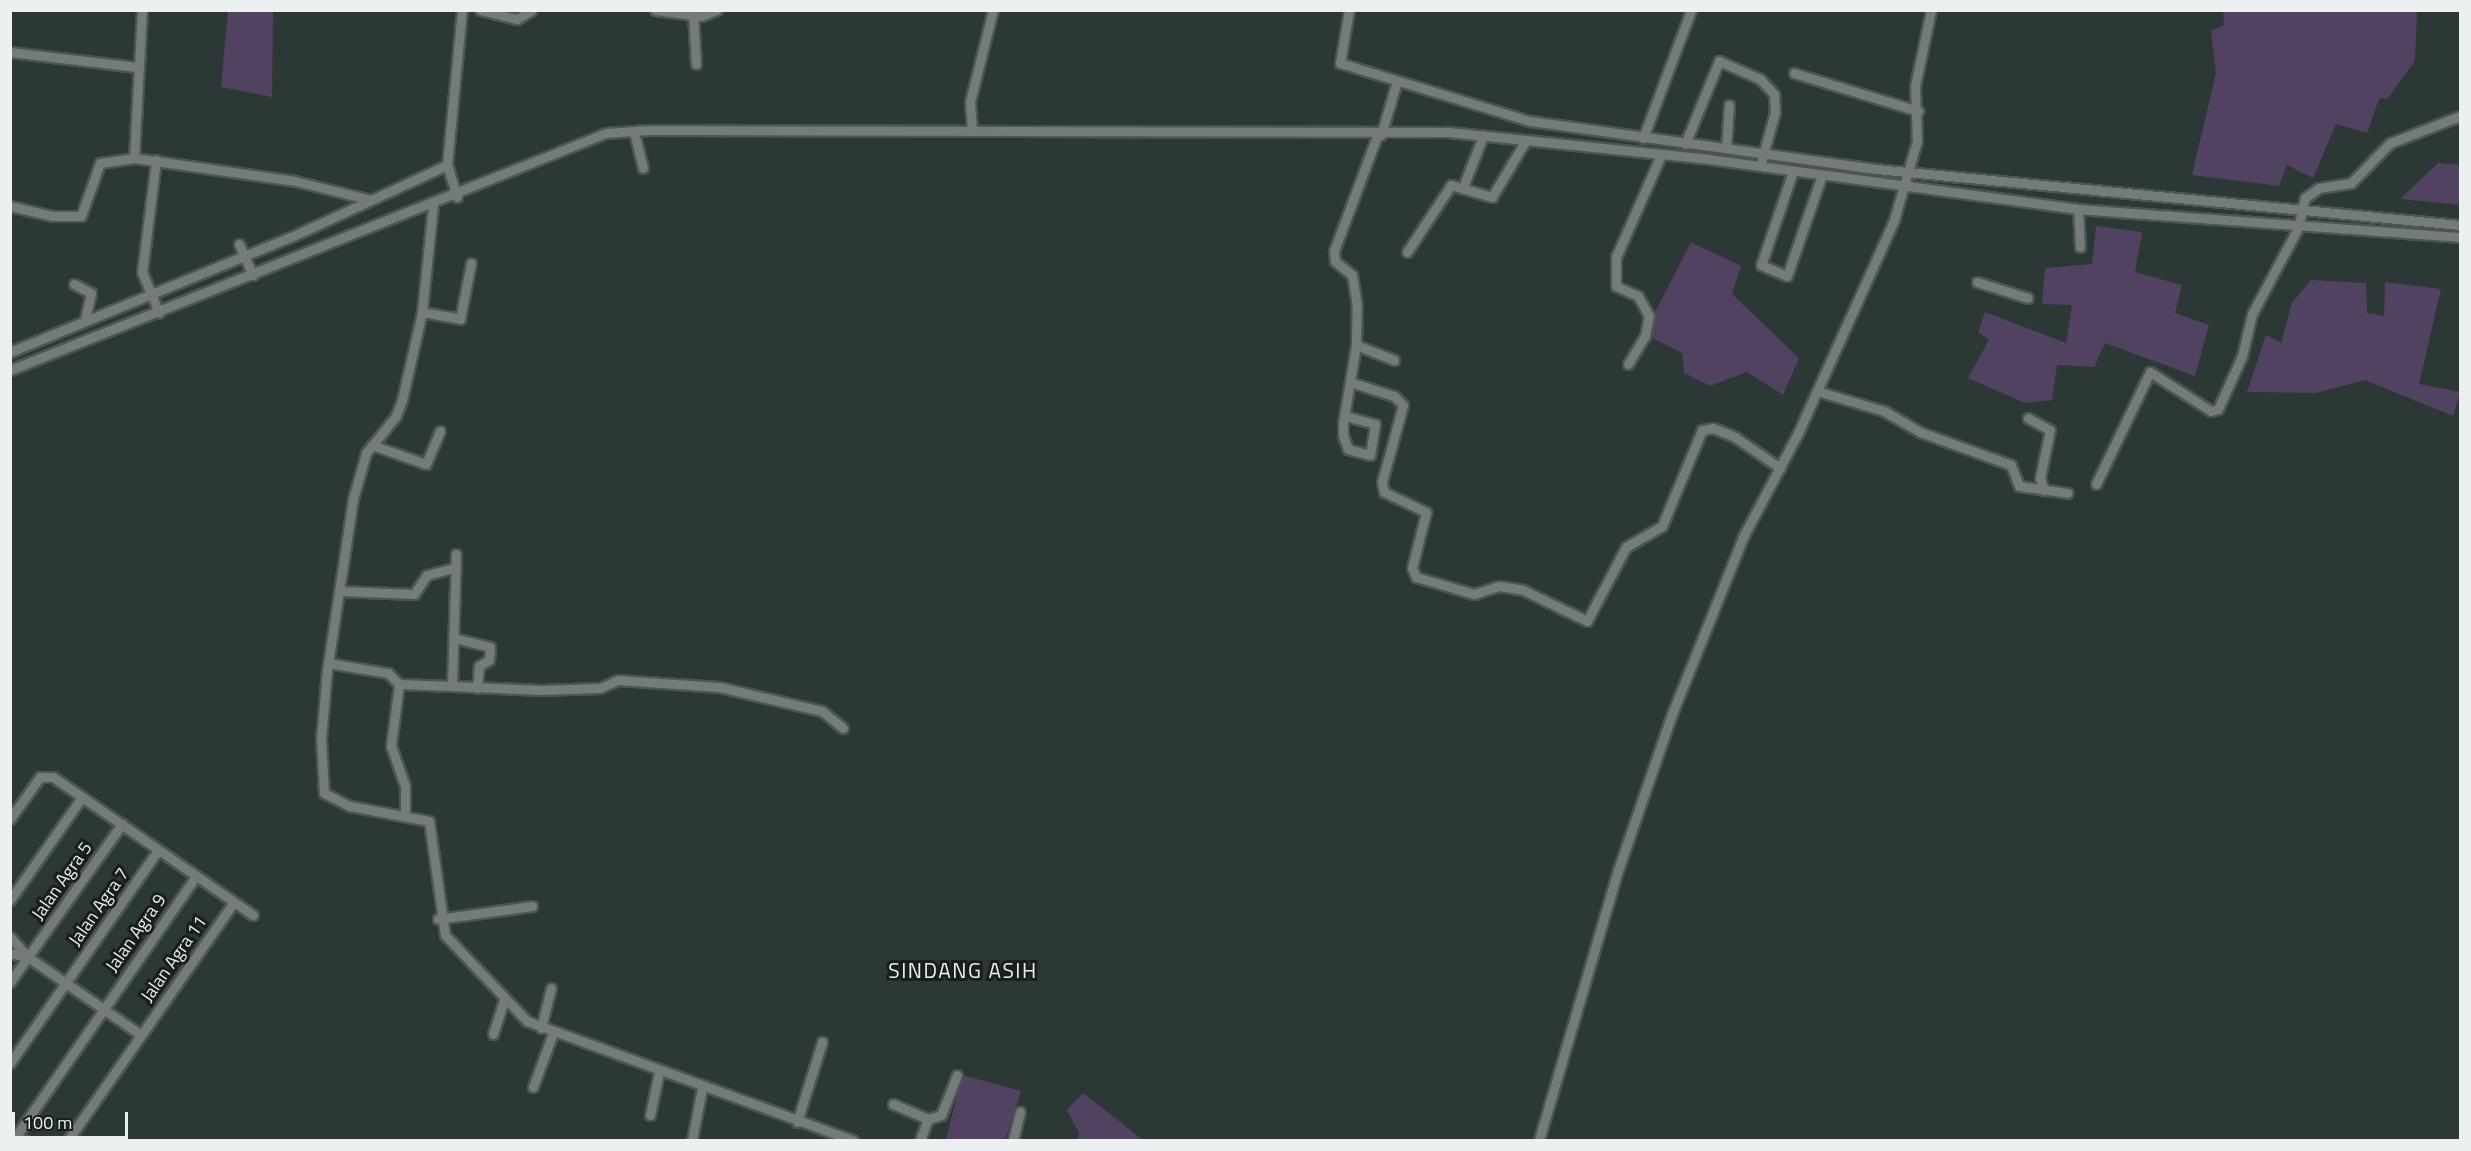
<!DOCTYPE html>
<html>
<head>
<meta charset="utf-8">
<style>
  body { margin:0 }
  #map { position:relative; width:2471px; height:1151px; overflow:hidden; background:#2c3835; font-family:"Titillium Web",sans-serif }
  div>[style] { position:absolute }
  .green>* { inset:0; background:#524262 }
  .roads { filter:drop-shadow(2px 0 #4a5653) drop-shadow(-2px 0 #4a5653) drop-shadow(0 2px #4a5653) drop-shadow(0 -2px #4a5653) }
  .minor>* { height:9px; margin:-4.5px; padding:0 4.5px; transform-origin:4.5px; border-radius:4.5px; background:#757b79 }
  span { translate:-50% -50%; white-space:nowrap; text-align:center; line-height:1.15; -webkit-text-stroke:6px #191e1d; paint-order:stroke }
  .street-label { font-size:18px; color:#eaf1f0 }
  .quarter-label { font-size:21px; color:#eaf1f0; letter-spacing:1.5px }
  .frame { position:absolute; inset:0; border:12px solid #eaf1f0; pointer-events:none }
  .scale { position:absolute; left:12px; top:1112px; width:116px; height:27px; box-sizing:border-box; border:3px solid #eaf1f0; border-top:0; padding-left:8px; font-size:18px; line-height:21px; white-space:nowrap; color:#eaf1f0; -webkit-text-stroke:4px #191e1d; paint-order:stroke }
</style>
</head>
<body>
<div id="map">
  <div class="green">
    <i style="clip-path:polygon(228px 11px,273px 11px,272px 97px,221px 87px)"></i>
    <i style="clip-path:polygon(2223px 11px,2417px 11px,2415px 61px,2388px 98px,2379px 99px,2367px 133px,2336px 124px,2313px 178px,2287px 165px,2279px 186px,2192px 175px,2216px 73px,2211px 31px,2224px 25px)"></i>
    <i style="clip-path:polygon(2438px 163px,2460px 165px,2460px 205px,2400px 199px)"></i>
    <i style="clip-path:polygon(2096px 226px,2142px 232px,2135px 272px,2182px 285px,2175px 313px,2209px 325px,2195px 376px,2105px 343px,2094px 367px,2057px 365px,2052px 400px,2025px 403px,1968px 378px,1989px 340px,1978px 332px,1985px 312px,2066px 343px,2072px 305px,2042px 304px,2045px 268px,2092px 264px)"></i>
    <i style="clip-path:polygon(1691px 242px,1741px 266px,1732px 294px,1799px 358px,1783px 395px,1747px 372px,1710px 386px,1684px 373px,1682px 353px,1644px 334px)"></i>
    <i style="clip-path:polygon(2311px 280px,2366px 283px,2367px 313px,2384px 316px,2385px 282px,2441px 289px,2419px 384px,2460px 392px,2453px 416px,2365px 380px,2316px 393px,2247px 392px,2266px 335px,2281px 343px,2292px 303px)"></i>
    <i style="clip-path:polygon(962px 1075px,1021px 1091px,1005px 1140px,946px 1140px)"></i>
    <i style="clip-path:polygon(1083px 1093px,1143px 1140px,1077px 1140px,1079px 1133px,1067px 1110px)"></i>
  </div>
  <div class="roads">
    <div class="minor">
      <i style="left:142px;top:10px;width:148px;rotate:93.1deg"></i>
      <i style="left:134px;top:158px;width:163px;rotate:8.1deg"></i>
      <i style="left:295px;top:181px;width:78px;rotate:14deg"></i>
      <i style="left:480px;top:10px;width:38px;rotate:14deg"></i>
      <i style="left:517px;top:19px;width:17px;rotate:-31deg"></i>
      <i style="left:655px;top:10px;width:46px;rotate:7.4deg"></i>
      <i style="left:701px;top:16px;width:17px;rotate:-21deg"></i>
      <i style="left:1349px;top:10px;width:54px;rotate:99.6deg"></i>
      <i style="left:1340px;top:63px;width:199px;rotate:17deg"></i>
      <i style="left:1530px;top:121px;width:349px;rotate:7.9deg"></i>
      <i style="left:1876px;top:169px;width:587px;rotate:5.48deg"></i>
      <i style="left:693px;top:14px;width:50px;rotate:86.6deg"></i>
      <i style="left:10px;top:52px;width:127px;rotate:6.8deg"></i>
      <i style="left:1794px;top:73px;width:130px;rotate:17deg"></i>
      <i style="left:972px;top:131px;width:29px;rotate:-94deg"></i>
      <i style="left:970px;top:102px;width:95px;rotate:-76deg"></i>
      <i style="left:634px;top:132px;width:37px;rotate:76deg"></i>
      <i style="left:1381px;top:135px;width:56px;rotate:-73.5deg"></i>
      <i style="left:1643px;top:138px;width:137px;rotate:-69.4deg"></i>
      <i style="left:1685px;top:144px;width:90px;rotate:-67.7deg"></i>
      <i style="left:1719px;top:61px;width:45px;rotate:23.7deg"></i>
      <i style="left:1760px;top:79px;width:21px;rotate:47deg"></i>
      <i style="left:1774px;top:94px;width:18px;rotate:87deg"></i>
      <i style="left:1775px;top:112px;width:49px;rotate:105.5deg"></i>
      <i style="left:1726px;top:148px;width:43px;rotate:-86deg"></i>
      <i style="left:156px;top:160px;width:113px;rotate:97.1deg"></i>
      <i style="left:142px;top:272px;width:44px;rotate:67.5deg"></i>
      <i style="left:1793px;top:171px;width:99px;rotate:108.8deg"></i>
      <i style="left:1761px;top:265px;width:28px;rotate:23deg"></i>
      <i style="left:1787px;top:276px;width:107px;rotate:-70.9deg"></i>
      <i style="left:1463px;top:187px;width:55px;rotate:-68.6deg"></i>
      <i style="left:457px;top:197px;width:34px;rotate:-107deg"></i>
      <i style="left:447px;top:165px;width:156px;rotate:-84.5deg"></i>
      <i style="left:433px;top:205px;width:108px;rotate:95.9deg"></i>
      <i style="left:422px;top:312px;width:90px;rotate:102.8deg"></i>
      <i style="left:402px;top:400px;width:17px;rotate:111deg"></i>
      <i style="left:396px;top:416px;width:48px;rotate:129deg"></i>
      <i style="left:366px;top:453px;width:48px;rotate:105.8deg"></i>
      <i style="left:353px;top:499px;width:173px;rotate:98.6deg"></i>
      <i style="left:327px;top:670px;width:68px;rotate:95deg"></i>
      <i style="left:321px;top:738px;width:55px;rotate:86.9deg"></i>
      <i style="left:324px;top:793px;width:29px;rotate:27deg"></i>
      <i style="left:350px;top:806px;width:80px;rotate:10.8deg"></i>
      <i style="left:429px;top:821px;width:115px;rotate:82deg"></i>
      <i style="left:445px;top:935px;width:119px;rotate:46.4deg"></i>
      <i style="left:527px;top:1021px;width:347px;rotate:20.1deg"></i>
      <i style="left:10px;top:206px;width:43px;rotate:13.4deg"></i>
      <i style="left:52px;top:216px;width:29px"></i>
      <i style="left:81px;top:216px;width:56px;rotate:-70.3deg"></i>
      <i style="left:100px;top:163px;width:34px;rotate:-8deg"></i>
      <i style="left:2078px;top:209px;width:38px;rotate:87deg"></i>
      <i style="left:239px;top:244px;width:34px;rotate:66deg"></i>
      <i style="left:1407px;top:252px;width:80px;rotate:-56.7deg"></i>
      <i style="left:1451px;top:185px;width:43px;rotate:16.3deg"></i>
      <i style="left:1492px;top:197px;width:66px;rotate:-59.2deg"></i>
      <i style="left:1977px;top:282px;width:53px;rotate:17.4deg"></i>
      <i style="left:74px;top:284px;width:19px;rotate:28deg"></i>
      <i style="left:91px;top:293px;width:26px;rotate:103deg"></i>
      <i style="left:422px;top:312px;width:39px;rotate:10deg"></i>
      <i style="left:460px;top:319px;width:57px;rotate:-78.9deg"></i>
      <i style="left:1356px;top:345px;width:41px;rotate:21.5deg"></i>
      <i style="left:10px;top:352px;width:304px;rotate:-22.3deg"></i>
      <i style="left:291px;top:237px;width:172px;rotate:-24.8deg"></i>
      <i style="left:1628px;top:364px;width:33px;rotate:-59deg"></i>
      <i style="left:1645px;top:336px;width:20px;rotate:-79deg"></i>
      <i style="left:1649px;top:316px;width:23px;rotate:-119deg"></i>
      <i style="left:1638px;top:296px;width:24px;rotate:-156deg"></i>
      <i style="left:1616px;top:286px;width:29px;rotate:-90deg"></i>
      <i style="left:1616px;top:257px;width:111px;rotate:-66.2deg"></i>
      <i style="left:10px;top:370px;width:641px;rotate:-21.69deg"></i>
      <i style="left:606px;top:133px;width:43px;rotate:-4deg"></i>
      <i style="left:649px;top:130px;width:799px;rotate:0.14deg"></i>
      <i style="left:1448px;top:132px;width:261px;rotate:5.9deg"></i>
      <i style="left:1708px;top:159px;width:373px;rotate:7.7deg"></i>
      <i style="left:2078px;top:209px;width:383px;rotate:4.2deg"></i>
      <i style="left:1350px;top:382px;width:46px;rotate:17.7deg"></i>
      <i style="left:1394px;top:396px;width:13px;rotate:45deg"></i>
      <i style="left:1403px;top:405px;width:80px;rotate:105.3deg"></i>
      <i style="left:1382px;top:482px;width:10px;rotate:79deg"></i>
      <i style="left:1384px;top:492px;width:47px;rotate:25.5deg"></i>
      <i style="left:1426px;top:512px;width:58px;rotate:104deg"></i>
      <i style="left:1412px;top:568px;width:10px;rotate:66deg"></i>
      <i style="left:1416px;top:577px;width:60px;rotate:16.3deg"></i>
      <i style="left:1474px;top:594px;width:26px;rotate:-18deg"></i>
      <i style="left:1499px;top:586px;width:24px;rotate:9deg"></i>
      <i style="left:1523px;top:590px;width:71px;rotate:25.8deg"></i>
      <i style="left:1587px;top:621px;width:84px;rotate:-62.2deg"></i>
      <i style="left:1626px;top:547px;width:42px;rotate:-30.3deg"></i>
      <i style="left:1662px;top:526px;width:104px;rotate:-67.4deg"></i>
      <i style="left:1702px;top:430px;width:11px;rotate:-10deg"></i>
      <i style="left:1713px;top:428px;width:24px;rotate:22deg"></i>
      <i style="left:1735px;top:437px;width:55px;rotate:34.6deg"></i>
      <i style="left:1817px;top:391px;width:70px;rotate:16.6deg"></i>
      <i style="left:1884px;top:411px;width:42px;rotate:30.3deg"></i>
      <i style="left:1920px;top:432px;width:97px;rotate:19.9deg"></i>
      <i style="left:2011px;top:465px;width:22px;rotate:69deg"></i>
      <i style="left:2019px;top:486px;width:49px;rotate:8.1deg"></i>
      <i style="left:1345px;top:416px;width:31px;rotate:15deg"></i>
      <i style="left:1375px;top:424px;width:31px;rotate:99deg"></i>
      <i style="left:1370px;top:455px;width:23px;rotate:-165deg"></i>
      <i style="left:1348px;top:449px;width:15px;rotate:-110deg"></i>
      <i style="left:1343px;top:435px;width:12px;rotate:-90deg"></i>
      <i style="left:1343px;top:423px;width:79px;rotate:-80.5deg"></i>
      <i style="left:1356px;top:345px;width:39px;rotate:-89deg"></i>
      <i style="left:1357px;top:306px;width:31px;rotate:-99deg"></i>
      <i style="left:1352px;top:275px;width:22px;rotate:-141deg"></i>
      <i style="left:1335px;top:261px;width:10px;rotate:-96deg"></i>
      <i style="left:1334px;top:251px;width:123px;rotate:-69.5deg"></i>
      <i style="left:2028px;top:418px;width:25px;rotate:29deg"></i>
      <i style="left:2050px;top:430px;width:49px;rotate:101.8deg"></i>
      <i style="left:2040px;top:478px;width:13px;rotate:72deg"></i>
      <i style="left:372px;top:445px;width:57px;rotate:19.4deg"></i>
      <i style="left:426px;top:464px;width:36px;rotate:-67deg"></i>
      <i style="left:2096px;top:484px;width:124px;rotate:-64.3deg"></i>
      <i style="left:2150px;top:372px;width:72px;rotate:32.6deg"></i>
      <i style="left:2211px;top:411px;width:7px;rotate:-16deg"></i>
      <i style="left:2218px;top:409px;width:58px;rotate:-65.6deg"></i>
      <i style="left:2242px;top:356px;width:43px;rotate:-76.6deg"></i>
      <i style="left:2252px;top:314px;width:98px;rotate:-61.9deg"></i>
      <i style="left:2298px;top:228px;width:31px;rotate:-77deg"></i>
      <i style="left:2305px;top:198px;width:17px;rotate:-36deg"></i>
      <i style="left:2319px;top:188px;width:32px;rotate:-9deg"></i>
      <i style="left:2351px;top:183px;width:56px;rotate:-45.7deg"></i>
      <i style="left:2390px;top:143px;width:75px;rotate:-21.1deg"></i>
      <i style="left:339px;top:591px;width:75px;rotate:2.3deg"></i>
      <i style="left:414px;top:594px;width:23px;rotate:-56deg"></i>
      <i style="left:427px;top:575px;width:30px;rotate:-15deg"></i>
      <i style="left:454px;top:638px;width:37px;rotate:14deg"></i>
      <i style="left:490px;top:647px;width:13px;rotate:94deg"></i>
      <i style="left:489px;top:660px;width:12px;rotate:149deg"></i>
      <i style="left:479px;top:666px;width:22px;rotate:95deg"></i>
      <i style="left:328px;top:663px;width:61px;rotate:9.5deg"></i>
      <i style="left:388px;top:673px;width:16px;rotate:45deg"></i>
      <i style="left:399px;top:684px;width:53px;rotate:2.2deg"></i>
      <i style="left:452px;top:686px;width:132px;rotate:-88.3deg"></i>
      <i style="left:399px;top:684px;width:63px;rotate:97.4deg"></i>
      <i style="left:391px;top:746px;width:42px;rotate:70.7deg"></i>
      <i style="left:405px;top:786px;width:28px;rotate:90deg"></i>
      <i style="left:452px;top:686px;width:88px;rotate:2.6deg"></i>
      <i style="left:540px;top:690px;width:60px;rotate:-1.9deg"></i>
      <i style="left:600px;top:688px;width:20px;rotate:-24deg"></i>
      <i style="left:618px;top:680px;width:101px;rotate:4deg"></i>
      <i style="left:719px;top:687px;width:106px;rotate:13.1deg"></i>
      <i style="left:822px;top:711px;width:27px;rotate:39deg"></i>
      <i style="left:10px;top:819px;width:52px;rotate:-54.5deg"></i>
      <i style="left:40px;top:777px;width:13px"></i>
      <i style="left:53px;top:777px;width:243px;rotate:34.6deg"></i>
      <i style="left:10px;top:900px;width:126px;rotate:-55deg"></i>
      <i style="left:438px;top:919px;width:95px;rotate:-7.9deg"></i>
      <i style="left:10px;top:937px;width:27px;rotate:48deg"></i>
      <i style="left:28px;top:957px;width:137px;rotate:34.6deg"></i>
      <i style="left:10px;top:953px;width:18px;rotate:13deg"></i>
      <i style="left:10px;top:982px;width:194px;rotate:-54.7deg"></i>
      <i style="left:541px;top:1028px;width:41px;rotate:-76deg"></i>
      <i style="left:493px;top:1034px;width:35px;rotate:-72deg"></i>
      <i style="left:10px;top:1063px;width:259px;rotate:-55.2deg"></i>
      <i style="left:533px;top:1087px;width:58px;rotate:-69.7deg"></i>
      <i style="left:893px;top:1104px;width:38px;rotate:23deg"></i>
      <i style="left:650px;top:1115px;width:44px;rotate:-78.2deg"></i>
      <i style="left:797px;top:1122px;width:84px;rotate:-72.6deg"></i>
      <i style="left:10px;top:1133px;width:16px;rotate:27deg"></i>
      <i style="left:16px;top:1136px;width:316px;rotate:-55.3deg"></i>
      <i style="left:68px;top:1140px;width:290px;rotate:-55.1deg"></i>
      <i style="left:692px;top:1140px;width:53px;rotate:-79.1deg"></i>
      <i style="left:920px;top:1140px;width:22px;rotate:-69deg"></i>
      <i style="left:928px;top:1119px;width:14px;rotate:-17deg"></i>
      <i style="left:941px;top:1115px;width:43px;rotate:-68.2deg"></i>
      <i style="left:1013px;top:1140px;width:29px;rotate:-76deg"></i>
      <i style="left:1539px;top:1140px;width:281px;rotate:-73.7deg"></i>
      <i style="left:1618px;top:870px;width:165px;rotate:-70.9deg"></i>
      <i style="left:1672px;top:714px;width:191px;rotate:-68.1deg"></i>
      <i style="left:1743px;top:537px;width:118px;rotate:-62.1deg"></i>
      <i style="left:1798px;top:433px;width:234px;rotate:-65.7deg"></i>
      <i style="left:1894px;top:220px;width:82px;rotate:-73.8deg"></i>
      <i style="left:1917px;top:141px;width:55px;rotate:-92.1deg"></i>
      <i style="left:1915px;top:86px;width:78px;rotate:-78.1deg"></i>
    </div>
  </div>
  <div class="street-label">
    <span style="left:62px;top:881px;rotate:-55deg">Jalan Agra 5</span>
    <span style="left:99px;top:907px;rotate:-55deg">Jalan Agra 7</span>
    <span style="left:136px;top:933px;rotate:-55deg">Jalan Agra 9</span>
    <span style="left:174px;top:959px;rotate:-55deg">Jalan Agra 11</span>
  </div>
  <div class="quarter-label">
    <span style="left:963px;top:970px">SINDANG ASIH</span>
  </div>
  <div class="frame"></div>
  <div class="scale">100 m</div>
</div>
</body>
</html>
